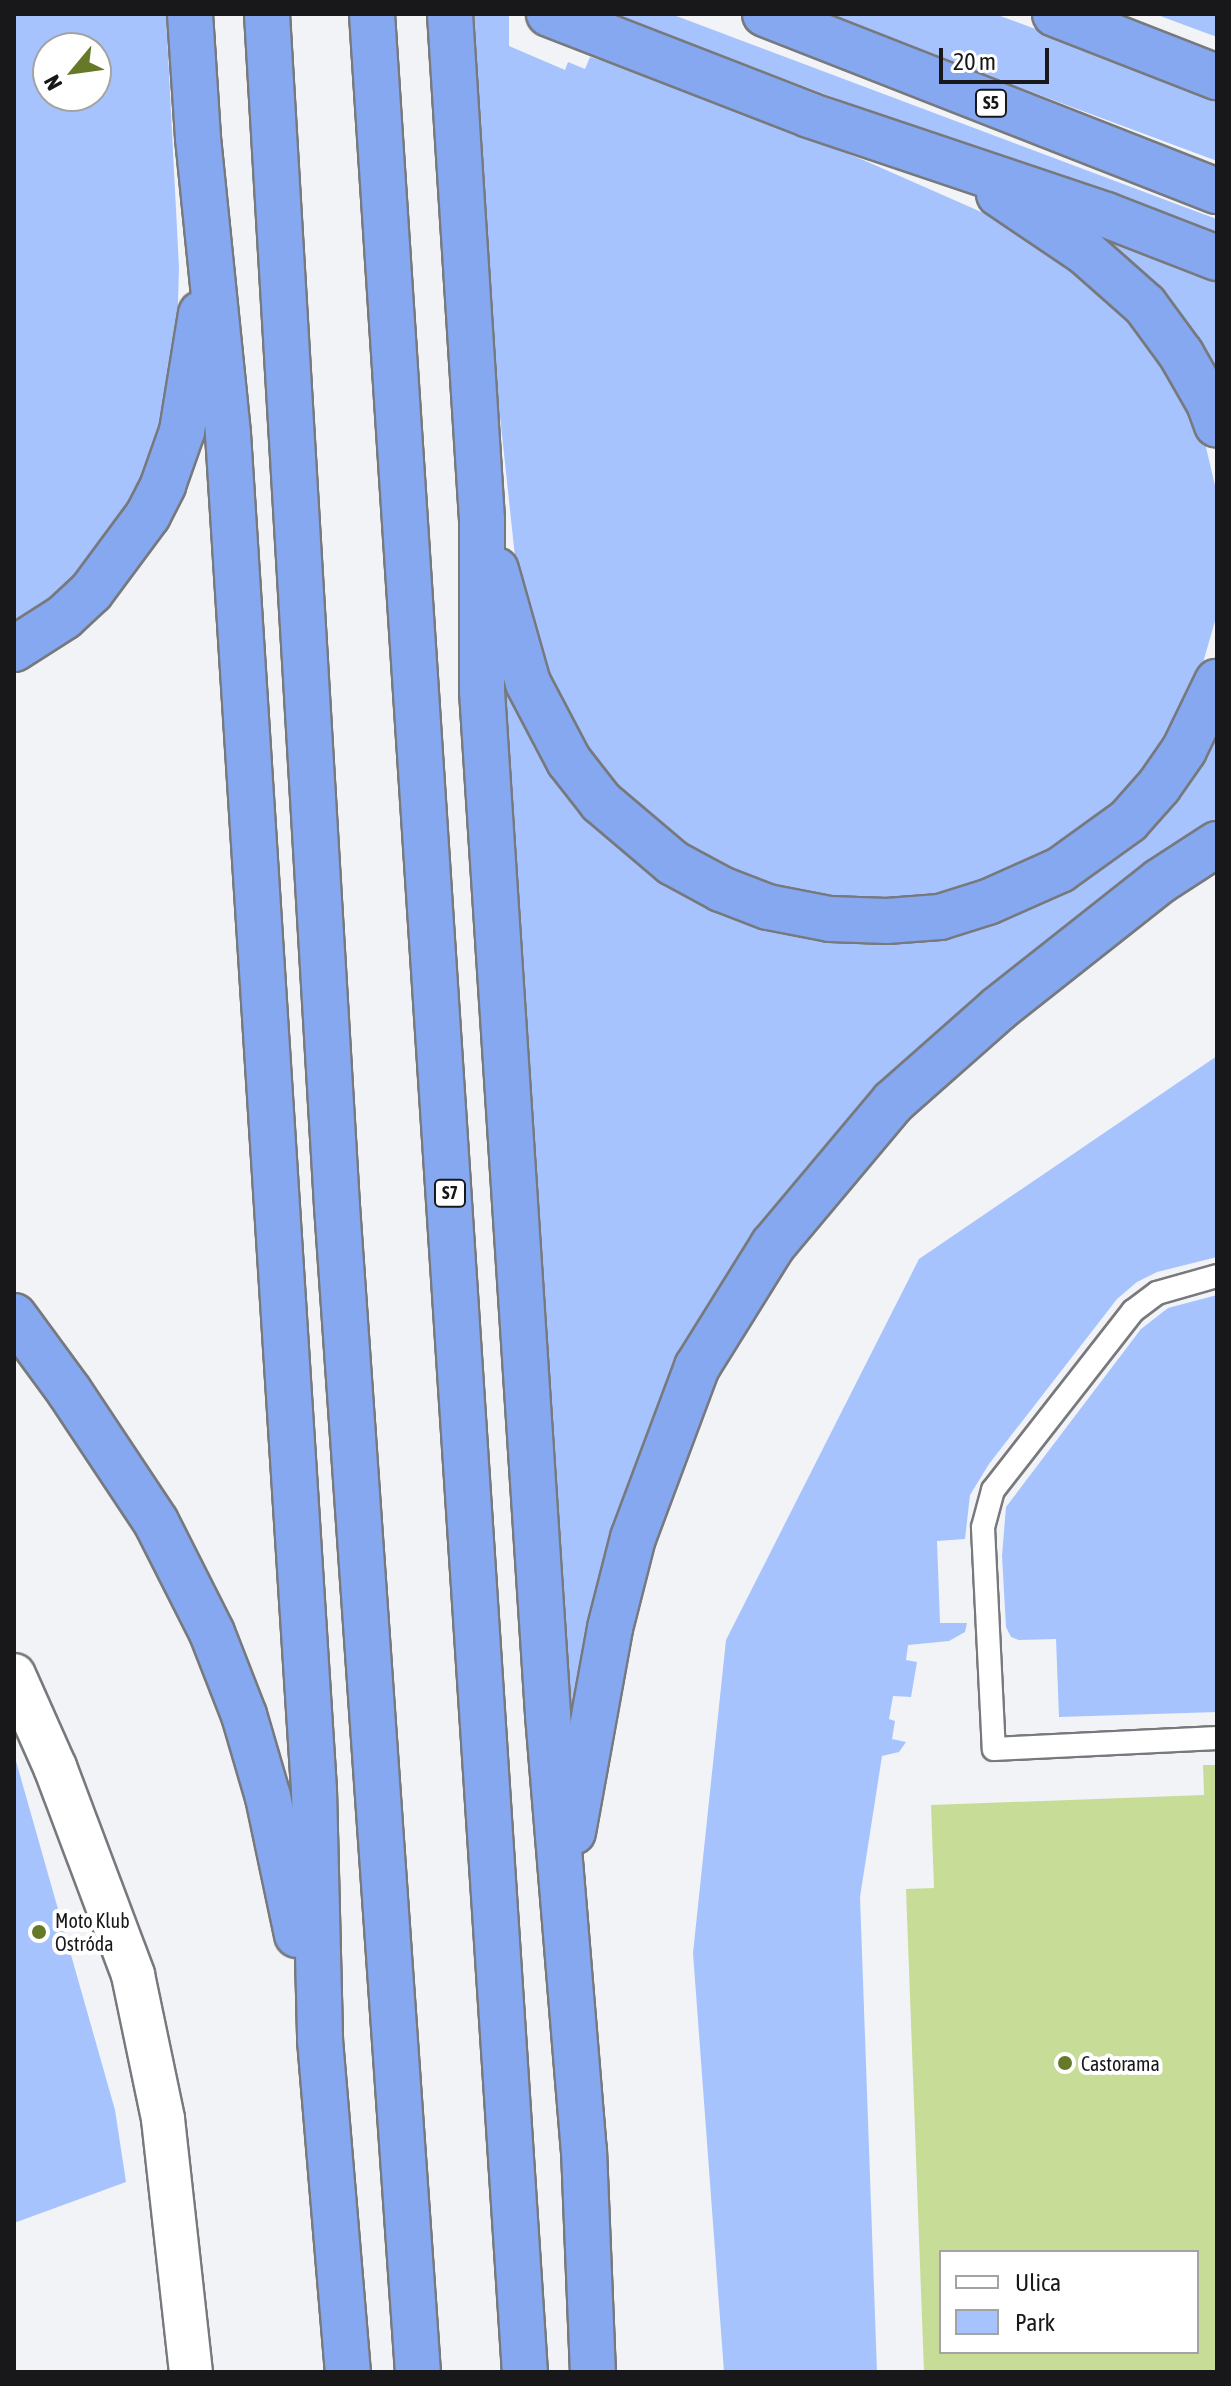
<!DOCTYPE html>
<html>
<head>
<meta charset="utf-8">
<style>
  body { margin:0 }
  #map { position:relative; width:1231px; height:2386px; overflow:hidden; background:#f1f3f7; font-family:"Asap Condensed",sans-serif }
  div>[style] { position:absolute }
  .green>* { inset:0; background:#a6c3fe }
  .building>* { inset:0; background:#c7dc96 }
  .roads { filter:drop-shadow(2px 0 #77797d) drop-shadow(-2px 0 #77797d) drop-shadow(0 2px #77797d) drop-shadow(0 -2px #77797d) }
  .service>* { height:22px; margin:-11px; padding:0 11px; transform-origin:11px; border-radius:11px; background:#fff }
  .minor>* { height:42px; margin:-21px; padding:0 21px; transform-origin:21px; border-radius:21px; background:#fff }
  .motorway>* { height:44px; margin:-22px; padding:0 22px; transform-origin:22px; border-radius:22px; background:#85a8f0 }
  .dots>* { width:22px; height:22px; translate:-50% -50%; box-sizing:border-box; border:4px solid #fff; border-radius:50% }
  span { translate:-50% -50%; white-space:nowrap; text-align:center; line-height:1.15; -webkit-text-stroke:8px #fff; paint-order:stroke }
  .shield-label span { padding:2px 6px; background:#fff; border:2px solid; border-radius:6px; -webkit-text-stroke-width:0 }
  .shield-label { font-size:18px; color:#18181a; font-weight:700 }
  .poi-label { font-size:20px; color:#18181a }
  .left { translate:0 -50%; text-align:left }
  .frame { position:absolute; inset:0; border:16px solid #18181a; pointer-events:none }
  .legend { position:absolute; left:939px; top:2250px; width:260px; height:104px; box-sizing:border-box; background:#fff; border:2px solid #a3a3a3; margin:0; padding:10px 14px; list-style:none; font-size:24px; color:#18181a }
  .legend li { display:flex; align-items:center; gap:16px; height:40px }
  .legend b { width:40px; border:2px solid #a3a3a3 }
  .north { position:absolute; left:32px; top:32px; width:80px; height:80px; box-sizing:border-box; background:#fff; border:2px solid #a3a3a3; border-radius:50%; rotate:241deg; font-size:22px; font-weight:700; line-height:32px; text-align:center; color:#18181a }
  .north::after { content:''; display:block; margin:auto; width:28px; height:36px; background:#667929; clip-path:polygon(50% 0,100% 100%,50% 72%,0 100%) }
  .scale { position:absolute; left:939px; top:48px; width:110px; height:36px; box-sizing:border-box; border:4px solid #18181a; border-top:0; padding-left:10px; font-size:24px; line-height:28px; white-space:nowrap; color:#18181a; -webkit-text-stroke:6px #fff; paint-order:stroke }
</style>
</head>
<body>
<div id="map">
  <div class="green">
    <i style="clip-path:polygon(evenodd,14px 14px,166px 14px,179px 268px,177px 336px,157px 449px,121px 525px,60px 594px,14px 628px,14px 14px,48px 48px,96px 48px,96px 96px,48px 96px,48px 48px)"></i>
    <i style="clip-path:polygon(474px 14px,509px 14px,509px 46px,565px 70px,568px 62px,585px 69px,590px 57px,619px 66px,861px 159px,1004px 222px,1075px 266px,1130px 315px,1192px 409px,1205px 443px,1217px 494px,1217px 614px,1196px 687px,1150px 767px,1104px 816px,1018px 871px,932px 897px,849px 902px,761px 884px,688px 849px,638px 811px,587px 751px,549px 682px,518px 585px,497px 388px)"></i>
    <i style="clip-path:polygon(612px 14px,671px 14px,1203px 214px,1217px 219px,1217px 242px)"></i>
    <i style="clip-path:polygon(822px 14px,995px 14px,1194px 88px,1217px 96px,1217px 161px)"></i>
    <i style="clip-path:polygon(1155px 14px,1217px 14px,1217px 37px,1187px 26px)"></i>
    <i style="clip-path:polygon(1099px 234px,1217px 277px,1217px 376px,1097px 238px)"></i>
    <i style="clip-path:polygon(507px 689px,642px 863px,936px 935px,1217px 729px,1217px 825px,753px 1252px,573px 1713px,569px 1706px,504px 701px)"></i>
    <i style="clip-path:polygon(1217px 1056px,1217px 1257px,1157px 1272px,1137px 1282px,1117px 1299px,989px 1464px,970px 1495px,965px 1539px,937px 1541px,940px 1623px,967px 1623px,965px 1632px,949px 1641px,908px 1645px,906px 1660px,917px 1662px,911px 1697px,893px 1696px,889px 1719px,895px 1721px,892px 1739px,906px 1742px,899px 1752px,882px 1756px,860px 1897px,877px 2372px,724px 2372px,693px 1953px,726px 1640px,919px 1259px)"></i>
    <i style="clip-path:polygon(1217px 1295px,1217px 1712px,1059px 1717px,1056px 1639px,1019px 1640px,1011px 1637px,1006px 1627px,1002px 1556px,1006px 1507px,1141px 1329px,1168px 1308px)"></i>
    <i style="clip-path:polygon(14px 1754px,115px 2110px,126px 2182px,14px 2223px)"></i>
  </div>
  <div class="building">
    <i style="clip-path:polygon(evenodd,1203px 1765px,1217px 1765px,1217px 2372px,924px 2372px,906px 1889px,934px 1888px,931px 1805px,1204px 1795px,1203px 1765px,941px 2252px,1197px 2252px,1197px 2352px,941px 2352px,941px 2252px)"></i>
  </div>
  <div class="roads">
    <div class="service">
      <i style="left:1217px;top:1276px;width:62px;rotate:164.2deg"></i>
      <i style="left:1157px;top:1293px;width:30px;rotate:143deg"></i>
      <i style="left:1133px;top:1311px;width:227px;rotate:128deg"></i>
      <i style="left:993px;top:1490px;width:39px;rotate:105deg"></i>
      <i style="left:983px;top:1528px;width:221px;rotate:87.2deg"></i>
      <i style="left:994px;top:1749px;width:223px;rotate:-2.8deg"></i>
    </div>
    <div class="minor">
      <i style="left:14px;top:1675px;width:101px;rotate:66deg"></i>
      <i style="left:55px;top:1767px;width:222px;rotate:69.4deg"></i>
      <i style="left:133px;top:1975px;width:147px;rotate:78.2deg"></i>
      <i style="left:163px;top:2119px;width:255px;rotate:83.7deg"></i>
    </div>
    <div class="motorway">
      <i style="left:190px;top:14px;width:124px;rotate:86.3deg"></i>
      <i style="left:198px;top:138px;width:298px;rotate:84.2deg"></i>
      <i style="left:228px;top:434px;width:1359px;rotate:86.37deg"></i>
      <i style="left:314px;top:1790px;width:250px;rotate:88.6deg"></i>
      <i style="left:320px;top:2040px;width:333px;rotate:85.2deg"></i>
      <i style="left:267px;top:14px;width:1194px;rotate:86.64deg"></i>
      <i style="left:337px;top:1206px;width:1169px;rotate:86.03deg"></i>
      <i style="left:372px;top:14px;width:2363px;rotate:86.29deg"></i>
      <i style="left:450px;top:14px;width:507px;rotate:86.38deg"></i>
      <i style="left:482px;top:520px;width:171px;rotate:90deg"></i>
      <i style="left:482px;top:691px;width:1026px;rotate:86.31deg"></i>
      <i style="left:548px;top:1715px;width:436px;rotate:85.3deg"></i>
      <i style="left:584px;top:2150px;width:222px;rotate:87.7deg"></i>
      <i style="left:549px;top:14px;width:279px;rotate:21.2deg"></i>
      <i style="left:809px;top:115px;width:313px;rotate:18.6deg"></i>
      <i style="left:1106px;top:215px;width:119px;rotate:21.2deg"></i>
      <i style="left:765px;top:14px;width:485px;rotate:21.4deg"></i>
      <i style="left:1055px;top:14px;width:174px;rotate:21.3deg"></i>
      <i style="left:999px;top:194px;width:104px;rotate:34deg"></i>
      <i style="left:1085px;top:252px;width:80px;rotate:41.5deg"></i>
      <i style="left:1145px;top:305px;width:61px;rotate:53.7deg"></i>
      <i style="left:1181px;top:354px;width:56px;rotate:60.3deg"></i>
      <i style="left:1209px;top:403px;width:23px;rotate:70deg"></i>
      <i style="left:496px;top:570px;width:117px;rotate:74.2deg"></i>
      <i style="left:528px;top:683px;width:88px;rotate:62.3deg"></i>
      <i style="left:569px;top:761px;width:52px;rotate:52deg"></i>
      <i style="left:601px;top:802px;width:94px;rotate:40.3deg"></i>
      <i style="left:673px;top:863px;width:55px;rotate:28.4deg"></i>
      <i style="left:721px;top:889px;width:50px;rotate:21deg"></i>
      <i style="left:768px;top:907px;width:63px;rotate:11deg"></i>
      <i style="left:830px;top:919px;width:57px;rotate:2deg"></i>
      <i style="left:887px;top:921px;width:53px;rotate:-4.3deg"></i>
      <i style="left:940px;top:917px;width:50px;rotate:-17.4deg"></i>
      <i style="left:988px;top:902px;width:79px;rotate:-24deg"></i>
      <i style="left:1060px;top:870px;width:84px;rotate:-35.8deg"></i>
      <i style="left:1128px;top:821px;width:47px;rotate:-48.5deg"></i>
      <i style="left:1159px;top:786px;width:44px;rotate:-55.2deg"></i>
      <i style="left:1184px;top:750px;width:76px;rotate:-64.1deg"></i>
      <i style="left:14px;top:649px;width:59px;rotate:-32.6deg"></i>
      <i style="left:64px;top:617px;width:37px;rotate:-43deg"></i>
      <i style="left:91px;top:592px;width:96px;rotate:-53.5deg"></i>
      <i style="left:148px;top:515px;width:34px;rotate:-63deg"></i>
      <i style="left:163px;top:485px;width:57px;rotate:-70.6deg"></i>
      <i style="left:182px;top:431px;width:119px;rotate:-80.8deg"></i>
      <i style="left:14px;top:1316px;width:93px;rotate:53.7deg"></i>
      <i style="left:69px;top:1391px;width:157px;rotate:56.4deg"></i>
      <i style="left:156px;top:1522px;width:124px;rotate:63.2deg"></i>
      <i style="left:212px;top:1633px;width:88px;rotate:68.7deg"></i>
      <i style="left:244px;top:1715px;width:85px;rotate:73.7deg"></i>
      <i style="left:268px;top:1797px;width:141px;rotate:78.1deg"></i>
      <i style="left:573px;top:1832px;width:207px;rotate:-79.7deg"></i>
      <i style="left:610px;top:1628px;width:93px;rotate:-75.7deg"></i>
      <i style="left:633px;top:1538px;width:183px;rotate:-69.5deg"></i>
      <i style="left:697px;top:1367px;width:144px;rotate:-58.1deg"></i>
      <i style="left:773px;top:1245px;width:187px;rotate:-50deg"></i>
      <i style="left:893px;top:1102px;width:140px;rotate:-41.5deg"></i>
      <i style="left:998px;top:1009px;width:206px;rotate:-38.3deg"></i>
      <i style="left:1160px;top:881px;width:68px;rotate:-33deg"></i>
    </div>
  </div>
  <div class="dots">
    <i style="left:39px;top:1932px;background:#667929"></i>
    <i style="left:1065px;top:2063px;background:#667929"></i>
  </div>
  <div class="shield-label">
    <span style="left:991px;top:103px">S5</span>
    <span style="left:450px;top:1193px">S7</span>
  </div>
  <div class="poi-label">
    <span class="left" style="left:55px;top:1932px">Moto Klub<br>Ostróda</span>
    <span class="left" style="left:1081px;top:2063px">Castorama</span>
  </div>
  <div class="frame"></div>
  <ul class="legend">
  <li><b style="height:10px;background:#fff"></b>Ulica</li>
  <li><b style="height:22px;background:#a6c3fe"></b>Park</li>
  </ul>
  <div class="north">N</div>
  <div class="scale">20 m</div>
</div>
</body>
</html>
